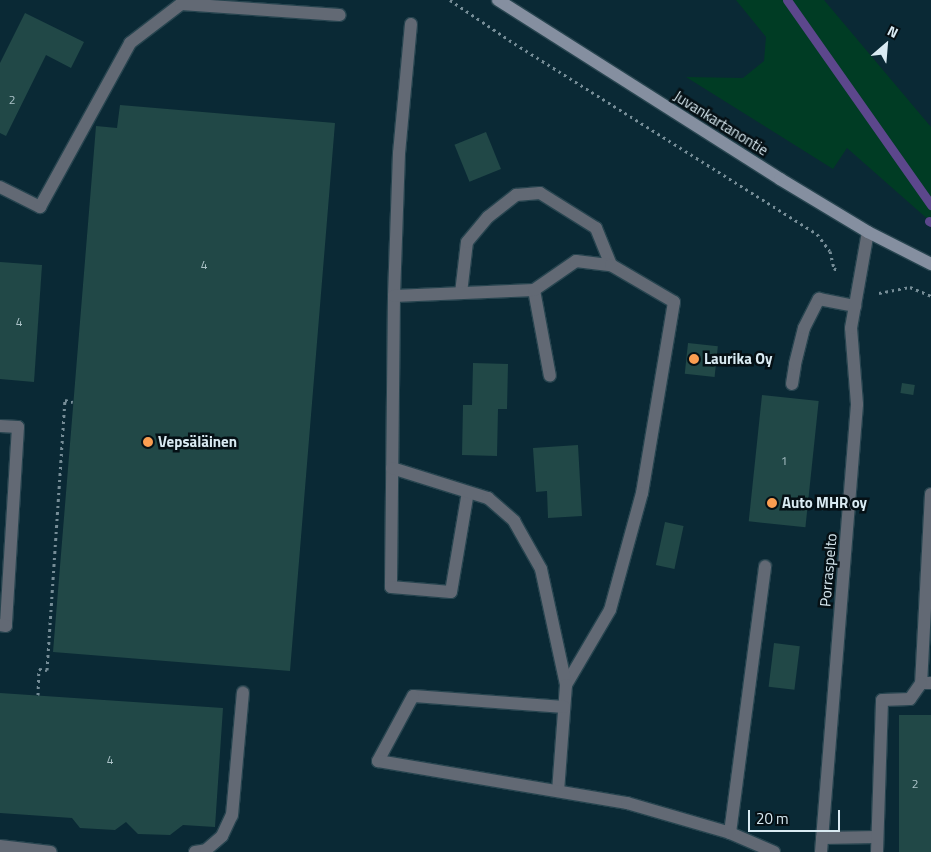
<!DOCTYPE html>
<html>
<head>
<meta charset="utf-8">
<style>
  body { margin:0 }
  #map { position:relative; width:931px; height:852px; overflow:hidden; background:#0a2935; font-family:"Titillium Web",sans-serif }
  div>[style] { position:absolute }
  .green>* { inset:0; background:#003c24 }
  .stream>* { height:9px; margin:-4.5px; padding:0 4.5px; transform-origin:4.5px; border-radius:4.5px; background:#5c478c }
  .building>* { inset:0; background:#214847; transform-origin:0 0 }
  .path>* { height:3px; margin-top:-1.5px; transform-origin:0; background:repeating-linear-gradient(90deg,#768d97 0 2.5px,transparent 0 6.5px) }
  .roads { filter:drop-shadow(1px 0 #27444f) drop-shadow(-1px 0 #27444f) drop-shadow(0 1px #27444f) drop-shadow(0 -1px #27444f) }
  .lane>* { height:12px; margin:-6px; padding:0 6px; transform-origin:6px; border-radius:6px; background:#626974 }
  .street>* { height:12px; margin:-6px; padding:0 6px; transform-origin:6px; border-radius:6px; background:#626974 }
  .secondary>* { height:12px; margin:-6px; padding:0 6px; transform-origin:6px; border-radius:6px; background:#858fa0 }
  .dots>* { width:14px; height:14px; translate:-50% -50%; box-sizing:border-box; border:2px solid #051015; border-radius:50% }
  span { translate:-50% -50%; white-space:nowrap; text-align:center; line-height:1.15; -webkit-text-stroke:5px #051015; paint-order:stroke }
  .number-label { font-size:12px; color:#abc2c7 }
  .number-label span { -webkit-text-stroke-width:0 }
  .street-label { font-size:15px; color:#d9eaf2 }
  .poi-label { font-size:15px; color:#d9eaf2; font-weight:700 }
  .left { translate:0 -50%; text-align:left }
  .north { position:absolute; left:861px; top:20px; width:50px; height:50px; -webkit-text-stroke:4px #051015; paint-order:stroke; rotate:27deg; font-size:14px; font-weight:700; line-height:20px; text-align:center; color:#d9eaf2 }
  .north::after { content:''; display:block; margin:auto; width:18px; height:22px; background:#d9eaf2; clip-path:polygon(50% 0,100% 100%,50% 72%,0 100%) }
  .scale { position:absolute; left:748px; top:810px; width:92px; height:22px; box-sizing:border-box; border:2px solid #d9eaf2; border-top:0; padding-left:6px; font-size:15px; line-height:18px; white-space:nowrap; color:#d9eaf2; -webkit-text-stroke:4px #051015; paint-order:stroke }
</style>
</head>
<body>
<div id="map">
  <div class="green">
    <i style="clip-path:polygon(736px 0,824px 0,931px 127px,931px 222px,847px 148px,833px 169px,686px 77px,743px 78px,764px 61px,766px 37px)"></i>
  </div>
  <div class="stream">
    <i style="left:787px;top:0;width:251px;rotate:54.9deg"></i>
    <i style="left:929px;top:221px;width:2px;rotate:27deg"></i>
  </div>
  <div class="building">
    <i style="clip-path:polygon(25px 13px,84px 42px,71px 68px,46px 55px,6px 136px,0 133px,0 63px)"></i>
    <i style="clip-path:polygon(120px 105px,335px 123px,290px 671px,53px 652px,96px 126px,117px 128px)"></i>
    <i style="left:486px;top:132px;width:40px;height:34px;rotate:68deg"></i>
    <i style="clip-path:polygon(0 262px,42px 265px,34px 382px,0 379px)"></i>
    <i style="left:688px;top:343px;width:30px;height:31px;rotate:6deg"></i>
    <i style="clip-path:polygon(473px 363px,508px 364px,507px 409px,498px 409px,497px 456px,462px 455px,463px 405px,472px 405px)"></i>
    <i style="left:902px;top:383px;width:13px;height:10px;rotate:9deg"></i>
    <i style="left:762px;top:395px;width:57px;height:127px;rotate:6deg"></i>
    <i style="clip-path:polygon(578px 445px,582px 516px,548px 518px,547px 491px,536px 492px,533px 448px)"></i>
    <i style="left:665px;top:522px;width:19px;height:44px;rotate:12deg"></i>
    <i style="left:774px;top:643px;width:26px;height:44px;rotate:7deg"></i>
    <i style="clip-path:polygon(0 693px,223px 708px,215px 827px,183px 825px,170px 835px,138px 834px,126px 822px,115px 830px,80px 828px,72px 818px,0 813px)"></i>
    <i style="left:899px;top:715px;width:32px;height:137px"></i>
  </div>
  <div class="path">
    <i style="left:450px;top:0;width:71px;rotate:34.1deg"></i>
    <i style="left:509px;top:40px;width:364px;rotate:32.2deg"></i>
    <i style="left:817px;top:234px;width:21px;rotate:53deg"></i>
    <i style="left:830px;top:251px;width:17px;rotate:77deg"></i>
    <i style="left:834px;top:268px;width:5px;rotate:37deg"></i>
    <i style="left:879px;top:293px;width:32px;rotate:-11deg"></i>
    <i style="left:910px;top:287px;width:23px;rotate:23deg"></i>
    <i style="left:38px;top:695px;width:26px;rotate:-88deg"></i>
    <i style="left:39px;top:669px;width:8px;rotate:7deg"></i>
    <i style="left:47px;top:670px;width:271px;rotate:-86.2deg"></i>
    <i style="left:65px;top:400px;width:8px;rotate:14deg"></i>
  </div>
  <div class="roads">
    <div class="lane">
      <i style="left:411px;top:24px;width:130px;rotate:95.3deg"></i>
      <i style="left:399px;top:153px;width:143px;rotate:92deg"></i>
      <i style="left:394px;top:296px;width:291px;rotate:90.6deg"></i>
      <i style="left:391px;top:587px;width:60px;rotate:4.8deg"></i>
      <i style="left:451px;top:592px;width:101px;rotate:-80.4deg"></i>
      <i style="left:0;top:187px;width:45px;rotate:26.6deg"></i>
      <i style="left:40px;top:207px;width:187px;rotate:-61.2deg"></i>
      <i style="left:130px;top:43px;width:64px;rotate:-37.4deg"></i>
      <i style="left:181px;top:4px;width:159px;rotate:4deg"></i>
      <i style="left:534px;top:290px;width:87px;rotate:79.5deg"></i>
      <i style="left:461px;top:293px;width:51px;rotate:-83.3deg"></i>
      <i style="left:467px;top:242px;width:33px;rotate:-50deg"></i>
      <i style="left:488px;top:217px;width:36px;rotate:-38deg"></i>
      <i style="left:516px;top:195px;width:24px;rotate:-5deg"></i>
      <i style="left:540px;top:193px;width:66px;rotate:32deg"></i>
      <i style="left:596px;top:228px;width:40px;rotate:68deg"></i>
      <i style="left:394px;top:296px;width:140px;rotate:-2.5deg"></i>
      <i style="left:534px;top:290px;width:51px;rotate:-34.6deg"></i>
      <i style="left:576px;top:261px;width:35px;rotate:7deg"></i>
      <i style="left:611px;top:265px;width:73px;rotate:30.4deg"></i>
      <i style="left:674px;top:302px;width:194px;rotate:99.5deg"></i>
      <i style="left:642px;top:493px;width:121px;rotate:105.3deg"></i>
      <i style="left:610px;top:610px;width:87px;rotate:120.4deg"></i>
      <i style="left:792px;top:384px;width:20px;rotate:-81deg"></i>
      <i style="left:795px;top:364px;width:37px;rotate:-76deg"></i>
      <i style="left:804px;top:328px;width:33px;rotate:-63deg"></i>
      <i style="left:819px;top:299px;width:37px;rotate:11deg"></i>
      <i style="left:0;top:426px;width:18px;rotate:3deg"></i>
      <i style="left:18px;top:427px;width:199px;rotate:93.5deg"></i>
      <i style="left:6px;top:626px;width:6px;rotate:-171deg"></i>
      <i style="left:392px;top:468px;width:101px;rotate:17.4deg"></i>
      <i style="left:488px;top:498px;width:35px;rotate:41deg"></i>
      <i style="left:514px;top:521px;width:55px;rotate:60.6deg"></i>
      <i style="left:541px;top:569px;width:119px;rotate:77.8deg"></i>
      <i style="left:566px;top:685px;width:106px;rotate:94.3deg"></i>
      <i style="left:931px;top:494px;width:189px;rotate:93deg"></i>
      <i style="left:921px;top:683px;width:10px"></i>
      <i style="left:564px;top:707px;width:151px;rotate:-175.8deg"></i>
      <i style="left:413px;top:696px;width:74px;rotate:118.3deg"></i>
      <i style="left:378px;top:761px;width:253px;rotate:9.6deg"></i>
      <i style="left:627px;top:803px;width:107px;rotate:16.2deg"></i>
      <i style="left:730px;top:833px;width:48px;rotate:23.4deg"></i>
      <i style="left:730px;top:833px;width:269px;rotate:-82.5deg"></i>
      <i style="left:822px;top:838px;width:55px;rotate:-1deg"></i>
      <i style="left:0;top:846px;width:51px;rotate:6.7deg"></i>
      <i style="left:195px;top:852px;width:11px;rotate:-10deg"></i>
      <i style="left:206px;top:850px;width:21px;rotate:-41deg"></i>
      <i style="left:222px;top:836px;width:23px;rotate:-65deg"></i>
      <i style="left:232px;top:815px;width:123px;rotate:-84.9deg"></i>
      <i style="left:877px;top:852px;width:152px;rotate:-88.1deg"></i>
      <i style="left:882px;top:700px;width:28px;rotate:-2deg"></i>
      <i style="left:910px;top:699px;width:19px;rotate:-55deg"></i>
    </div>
    <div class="street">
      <i style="left:821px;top:852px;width:449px;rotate:-85.4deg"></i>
      <i style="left:857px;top:404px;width:76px;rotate:-94.5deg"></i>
      <i style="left:851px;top:328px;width:97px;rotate:-80deg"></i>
    </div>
    <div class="secondary">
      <i style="left:498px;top:0;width:334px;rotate:32.4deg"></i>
      <i style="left:780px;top:179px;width:103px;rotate:31.1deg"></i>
      <i style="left:868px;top:232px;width:71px;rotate:26.9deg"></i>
    </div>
  </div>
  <div class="dots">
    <i style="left:694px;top:359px;background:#fb9e51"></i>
    <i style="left:148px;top:442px;background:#fb9e51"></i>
    <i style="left:772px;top:503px;background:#fb9e51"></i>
  </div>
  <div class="number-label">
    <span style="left:12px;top:100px">2</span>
    <span style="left:204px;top:265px">4</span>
    <span style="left:19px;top:322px">4</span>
    <span style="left:784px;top:461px">1</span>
    <span style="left:110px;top:760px">4</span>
    <span style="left:915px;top:784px">2</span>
  </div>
  <div class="street-label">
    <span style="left:721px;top:123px;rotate:32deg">Juvankartanontie</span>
    <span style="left:828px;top:570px;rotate:-85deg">Porraspelto</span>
  </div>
  <div class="poi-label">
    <span class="left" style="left:704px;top:359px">Laurika Oy</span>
    <span class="left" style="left:158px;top:442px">Vepsäläinen</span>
    <span class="left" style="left:782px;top:503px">Auto MHR oy</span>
  </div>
  <div class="north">N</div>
  <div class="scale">20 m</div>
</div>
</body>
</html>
